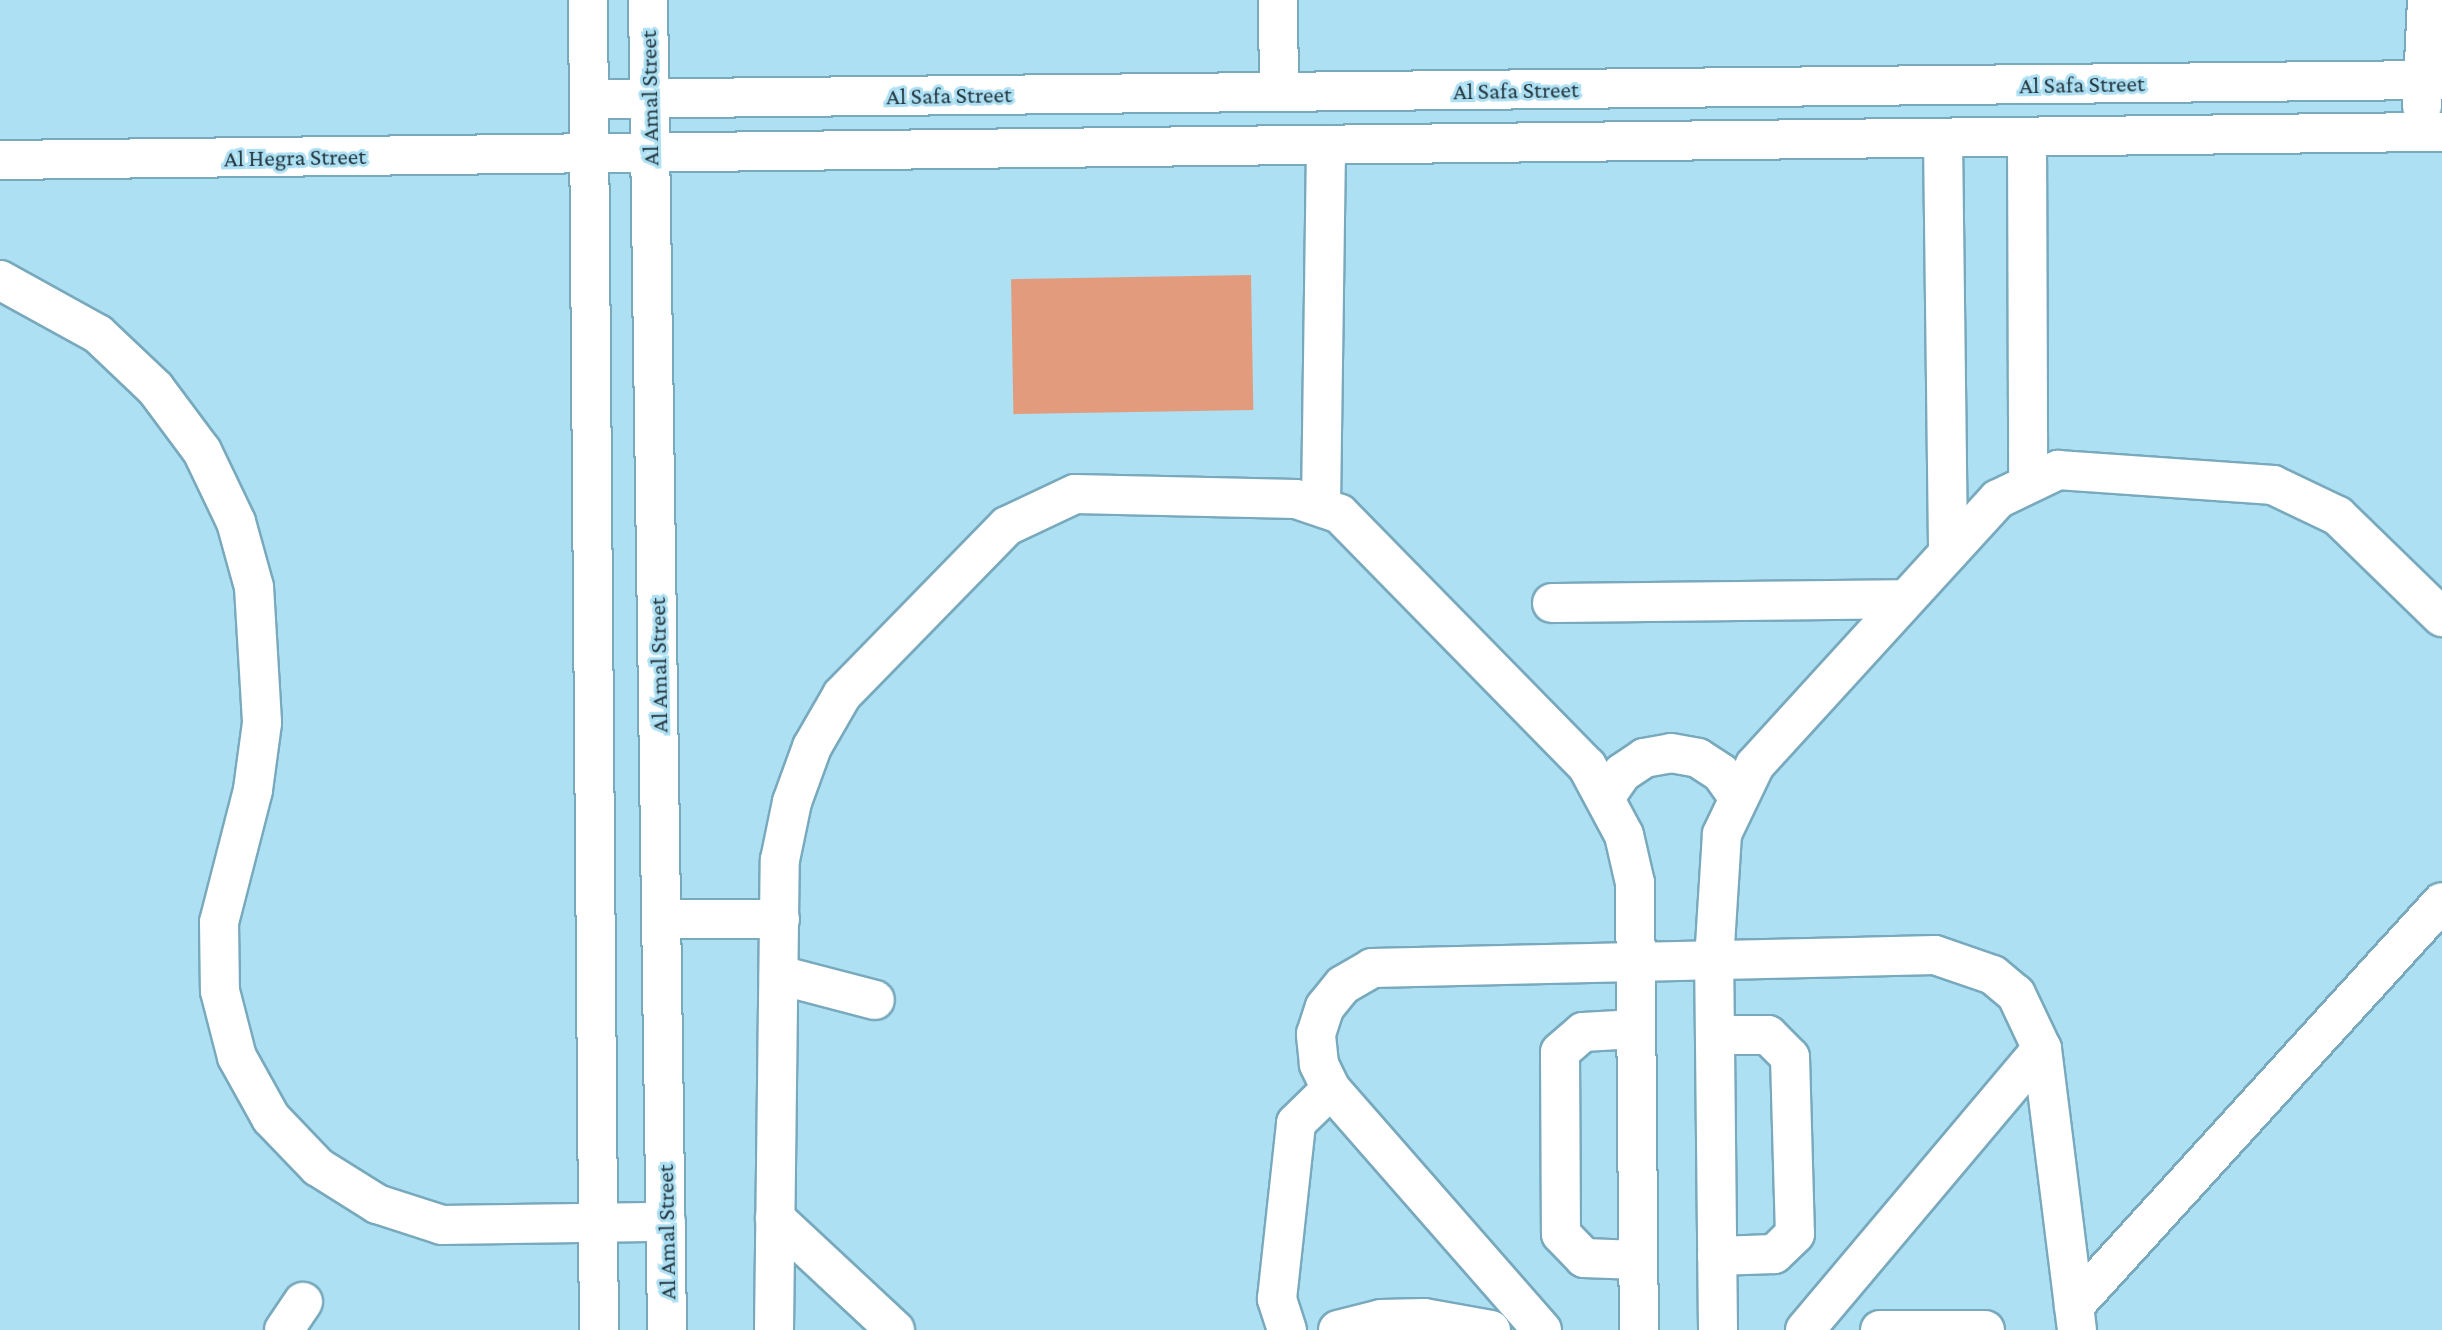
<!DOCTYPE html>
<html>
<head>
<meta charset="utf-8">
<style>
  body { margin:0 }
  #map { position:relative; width:2442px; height:1330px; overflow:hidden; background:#aee0f4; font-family:"Crimson Pro",serif }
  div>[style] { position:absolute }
  .green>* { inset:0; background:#e29c7d; transform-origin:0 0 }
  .roads { filter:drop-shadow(2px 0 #78a9bc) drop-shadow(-2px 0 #78a9bc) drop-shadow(0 2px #78a9bc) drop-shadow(0 -2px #78a9bc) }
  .minor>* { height:38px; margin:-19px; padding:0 19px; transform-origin:19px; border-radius:19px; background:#fff }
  span { translate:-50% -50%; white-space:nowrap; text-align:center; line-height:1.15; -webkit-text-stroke:6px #aee0f4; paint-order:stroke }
  .street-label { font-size:24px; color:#263a42 }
</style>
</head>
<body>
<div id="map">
  <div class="green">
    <i style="left:1251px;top:275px;width:135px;height:240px;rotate:89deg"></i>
  </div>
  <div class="roads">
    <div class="minor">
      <i style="left:588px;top:0;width:1330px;rotate:89.53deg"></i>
      <i style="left:648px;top:0;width:1330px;rotate:89.18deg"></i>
      <i style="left:1278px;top:0;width:92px;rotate:89.4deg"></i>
      <i style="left:589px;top:99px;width:1853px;rotate:-0.59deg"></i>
      <i style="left:2422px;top:106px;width:106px;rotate:-87.3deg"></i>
      <i style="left:2027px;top:137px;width:343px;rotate:89.8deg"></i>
      <i style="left:1943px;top:138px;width:415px;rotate:89.3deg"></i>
      <i style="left:0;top:160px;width:2442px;rotate:-0.66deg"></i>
      <i style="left:0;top:280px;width:112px;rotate:28.9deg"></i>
      <i style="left:98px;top:334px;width:79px;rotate:43.5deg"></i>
      <i style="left:155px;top:388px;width:79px;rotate:53.3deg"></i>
      <i style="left:202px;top:451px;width:79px;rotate:64.4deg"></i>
      <i style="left:236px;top:522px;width:67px;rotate:74.5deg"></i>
      <i style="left:254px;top:587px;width:136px;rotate:86.6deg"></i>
      <i style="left:262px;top:723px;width:68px;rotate:97.7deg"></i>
      <i style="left:253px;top:790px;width:136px;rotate:104.4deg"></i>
      <i style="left:219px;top:922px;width:69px;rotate:89.2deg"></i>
      <i style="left:220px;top:991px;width:68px;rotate:75.6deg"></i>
      <i style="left:237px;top:1057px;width:70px;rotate:60.9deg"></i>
      <i style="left:271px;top:1118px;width:68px;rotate:46.2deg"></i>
      <i style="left:318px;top:1167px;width:70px;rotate:32.1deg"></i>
      <i style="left:377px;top:1204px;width:68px;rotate:17.9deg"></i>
      <i style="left:442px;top:1225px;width:224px;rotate:-0.8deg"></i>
      <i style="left:1321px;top:505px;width:360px;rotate:-89.2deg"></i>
      <i style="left:1552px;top:603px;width:353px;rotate:-0.6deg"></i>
      <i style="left:1606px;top:796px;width:28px;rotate:-55deg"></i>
      <i style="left:1622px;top:773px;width:27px;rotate:-34deg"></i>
      <i style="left:1644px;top:758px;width:27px;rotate:-10deg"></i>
      <i style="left:1671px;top:753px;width:27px;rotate:10deg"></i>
      <i style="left:1698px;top:758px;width:27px;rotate:33deg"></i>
      <i style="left:1721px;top:773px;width:28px;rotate:55deg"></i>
      <i style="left:662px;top:919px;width:118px"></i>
      <i style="left:779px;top:975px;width:99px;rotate:14.6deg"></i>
      <i style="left:1636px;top:1029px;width:53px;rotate:176.8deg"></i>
      <i style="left:1583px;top:1032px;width:30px;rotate:139deg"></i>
      <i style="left:1560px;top:1052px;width:182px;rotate:89.7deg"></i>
      <i style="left:1561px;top:1234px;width:33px;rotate:46deg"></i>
      <i style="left:1584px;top:1258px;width:54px;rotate:2.1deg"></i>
      <i style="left:1715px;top:1035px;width:53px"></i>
      <i style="left:1768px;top:1035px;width:31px;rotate:45deg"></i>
      <i style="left:1790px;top:1057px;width:177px;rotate:88.4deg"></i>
      <i style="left:1795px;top:1234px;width:29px;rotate:136deg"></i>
      <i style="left:1774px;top:1254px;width:57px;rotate:178deg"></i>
      <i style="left:775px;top:1218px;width:164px;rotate:43deg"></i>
      <i style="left:2074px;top:1306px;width:546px;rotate:-47.67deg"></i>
      <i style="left:284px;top:1330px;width:34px;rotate:-56deg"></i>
      <i style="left:774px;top:1330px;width:470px;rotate:-89.3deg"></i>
      <i style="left:780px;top:860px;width:59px;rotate:-78.3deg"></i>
      <i style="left:792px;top:802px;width:59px;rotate:-70deg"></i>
      <i style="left:812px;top:747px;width:60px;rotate:-60deg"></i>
      <i style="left:842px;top:695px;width:236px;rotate:-45.7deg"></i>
      <i style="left:1007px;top:526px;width:75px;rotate:-25.2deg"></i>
      <i style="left:1075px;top:494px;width:221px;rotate:1.3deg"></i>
      <i style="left:1296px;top:499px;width:46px;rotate:18.8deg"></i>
      <i style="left:1340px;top:514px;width:353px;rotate:45.6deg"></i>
      <i style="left:1587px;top:766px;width:78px;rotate:61.8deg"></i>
      <i style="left:1624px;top:835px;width:49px;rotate:77.1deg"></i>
      <i style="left:1635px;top:883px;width:447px;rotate:89.5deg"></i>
      <i style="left:1287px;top:1330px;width:33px;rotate:-108deg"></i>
      <i style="left:1277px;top:1299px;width:177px;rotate:-83.8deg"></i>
      <i style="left:1296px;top:1123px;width:49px;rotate:-44.2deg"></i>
      <i style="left:1338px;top:1330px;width:44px;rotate:-14.3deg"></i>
      <i style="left:1381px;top:1319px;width:43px;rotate:-1.3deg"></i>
      <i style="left:1424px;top:1318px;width:68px;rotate:10.2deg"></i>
      <i style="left:1542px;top:1330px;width:320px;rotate:-131.2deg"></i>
      <i style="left:1331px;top:1089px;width:28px;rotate:-116deg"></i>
      <i style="left:1319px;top:1064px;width:30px;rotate:-96deg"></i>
      <i style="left:1316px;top:1034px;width:28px;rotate:-72deg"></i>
      <i style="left:1325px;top:1007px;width:28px;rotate:-51deg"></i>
      <i style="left:1343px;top:985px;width:34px;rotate:-30deg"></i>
      <i style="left:1372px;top:968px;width:563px;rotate:-1.32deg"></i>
      <i style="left:1935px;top:955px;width:61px;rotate:19deg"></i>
      <i style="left:1993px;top:975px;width:30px;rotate:40deg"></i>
      <i style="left:2016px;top:994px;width:61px;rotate:64.7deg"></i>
      <i style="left:2042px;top:1049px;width:283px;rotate:82.9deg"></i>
      <i style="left:1718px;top:1330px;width:369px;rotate:-90.6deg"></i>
      <i style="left:1714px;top:961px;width:127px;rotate:-86.4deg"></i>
      <i style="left:1722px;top:834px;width:76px;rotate:-64.4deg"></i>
      <i style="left:1755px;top:765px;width:360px;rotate:-47.6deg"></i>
      <i style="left:1998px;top:499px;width:67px;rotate:-25.8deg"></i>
      <i style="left:2058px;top:470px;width:216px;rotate:4deg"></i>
      <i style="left:2273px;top:485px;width:72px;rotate:25.5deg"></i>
      <i style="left:2338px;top:516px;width:145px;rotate:44.2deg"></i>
      <i style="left:1805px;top:1330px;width:368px;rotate:-49.9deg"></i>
      <i style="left:1880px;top:1330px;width:105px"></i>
    </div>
  </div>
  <div class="street-label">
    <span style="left:2082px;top:84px;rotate:-1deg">Al Safa Street</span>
    <span style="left:1516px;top:90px;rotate:-1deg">Al Safa Street</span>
    <span style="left:949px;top:95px;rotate:-1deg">Al Safa Street</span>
    <span style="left:649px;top:98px;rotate:-91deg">Al Amal Street</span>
    <span style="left:295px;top:157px;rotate:-1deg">Al Hegra Street</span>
    <span style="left:658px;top:665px;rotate:-91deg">Al Amal Street</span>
    <span style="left:666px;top:1232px;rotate:-91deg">Al Amal Street</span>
  </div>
</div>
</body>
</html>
